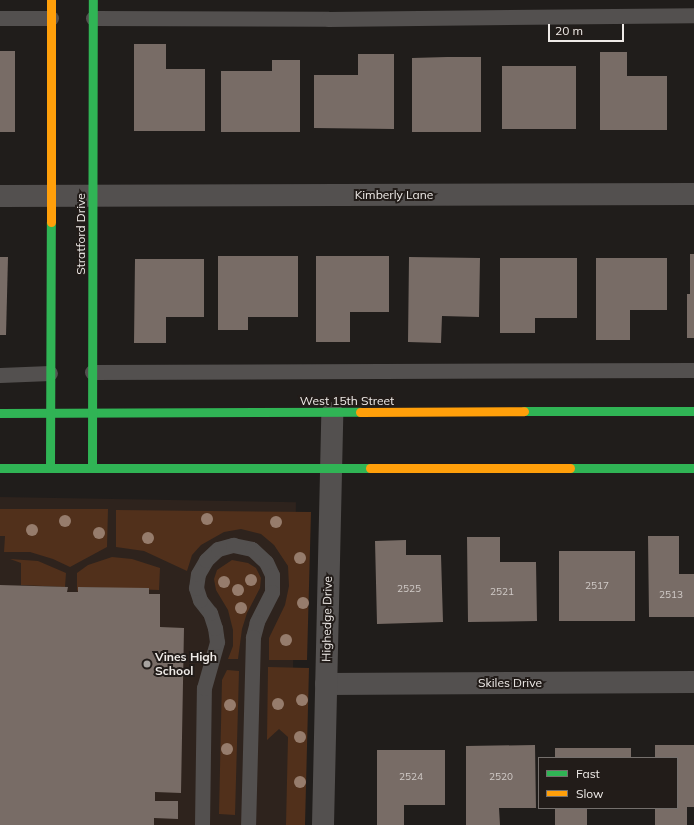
<!DOCTYPE html>
<html>
<head>
<meta charset="utf-8">
<style>
  body { margin:0 }
  #map { position:relative; width:694px; height:825px; overflow:hidden; background:#201d1b; font-family:Mulish,sans-serif }
  div>[style] { position:absolute }
  .built>* { inset:0; background:#2e231d; transform-origin:0 0 }
  .green>* { inset:0; background:#51301b }
  .building>* { inset:0; background:#786c66; transform-origin:0 0 }
  .lane>* { height:15px; margin:-7.5px; padding:0 7.5px; transform-origin:7.5px; border-radius:7.5px; background:#53504f }
  .street>* { height:22px; margin:-11px; padding:0 11px; transform-origin:11px; border-radius:11px; background:#53504f }
  .fast>* { height:9px; margin:-4.5px; padding:0 4.5px; transform-origin:4.5px; border-radius:4.5px; background:#30b455 }
  .slow>* { height:9px; margin:-4.5px; padding:0 4.5px; transform-origin:4.5px; border-radius:4.5px; background:#ff9f0a }
  .trees>* { width:12px; height:12px; margin:-6px; border-radius:50%; background:#967c6c }
  .dots>* { width:11px; height:11px; translate:-50% -50%; box-sizing:border-box; border:2px solid #221c19; border-radius:50% }
  span { translate:-50% -50%; white-space:nowrap; text-align:center; line-height:1.15; -webkit-text-stroke:4px #221c19; paint-order:stroke }
  .number-label { font-size:10px; color:#d1cbc8 }
  .number-label span { -webkit-text-stroke-width:0 }
  .street-label { font-size:12px; color:#efebe8 }
  .poi-label { font-size:12px; color:#efebe8; font-weight:700 }
  .left { translate:0 -50%; text-align:left }
  .legend { position:absolute; left:538px; top:757px; width:140px; height:52px; box-sizing:border-box; background:#221c19; border:1px solid #746f6c; margin:0; padding:5px 7px; list-style:none; font-size:12px; color:#efebe8 }
  .legend li { display:flex; align-items:center; gap:8px; height:20px }
  .legend b { width:20px; border:1px solid #746f6c }
  .scale { position:absolute; left:548px; top:24px; width:76px; height:18px; box-sizing:border-box; border:2px solid #efebe8; border-top:0; padding-left:5px; font-size:12px; line-height:14px; white-space:nowrap; color:#efebe8; -webkit-text-stroke:3px #221c19; paint-order:stroke }
</style>
</head>
<body>
<div id="map">
  <div class="built">
    <i style="left:0;top:497px;width:296px;height:328px;rotate:1deg"></i>
  </div>
  <div class="green">
    <i style="clip-path:polygon(0 509px,108px 509px,107px 547px,70px 567px,53px 559px,30px 552px,4px 552px,5px 536px,0 536px)"></i>
    <i style="clip-path:polygon(116px 510px,311px 512px,307px 660px,269px 660px,269px 638px,285px 605px,289px 586px,288px 566px,274px 545px,261px 534px,241px 529px,224px 532px,201px 545px,192px 555px,187px 571px,144px 551px,116px 547px)"></i>
    <i style="clip-path:polygon(112px 557px,132px 559px,160px 568px,159px 590px,79px 587px,77px 592px,77px 573px,88px 565px)"></i>
    <i style="clip-path:polygon(10px 559px,38px 561px,66px 573px,65px 587px,21px 585px,21px 563px)"></i>
    <i style="clip-path:polygon(232px 560px,248px 563px,256px 568px,261px 578px,260px 588px,247px 613px,242px 629px,238px 659px,228px 659px,233px 646px,233px 630px,228px 610px,216px 590px,214px 579px,217px 570px)"></i>
    <i style="clip-path:polygon(268px 667px,309px 668px,305px 825px,286px 825px,288px 737px,279px 729px,267px 740px)"></i>
    <i style="clip-path:polygon(227px 670px,239px 671px,235px 815px,219px 814px,222px 680px)"></i>
  </div>
  <div class="building">
    <i style="clip-path:polygon(134px 44px,166px 44px,166px 69px,205px 69px,205px 131px,134px 131px)"></i>
    <i style="left:0;top:51px;width:15px;height:81px"></i>
    <i style="clip-path:polygon(600px 52px,627px 52px,627px 76px,667px 76px,667px 130px,600px 130px)"></i>
    <i style="clip-path:polygon(358px 54px,394px 54px,394px 129px,314px 128px,314px 75px,358px 75px)"></i>
    <i style="clip-path:polygon(447px 57px,481px 57px,481px 132px,412px 132px,412px 58px)"></i>
    <i style="clip-path:polygon(272px 60px,300px 60px,300px 132px,221px 132px,221px 71px,272px 71px)"></i>
    <i style="left:502px;top:66px;width:74px;height:63px"></i>
    <i style="clip-path:polygon(690px 254px,694px 254px,694px 338px,687px 338px,687px 294px,690px 294px)"></i>
    <i style="clip-path:polygon(218px 256px,298px 256px,298px 317px,248px 317px,248px 330px,218px 330px)"></i>
    <i style="clip-path:polygon(316px 256px,389px 256px,389px 312px,350px 312px,350px 342px,316px 342px)"></i>
    <i style="clip-path:polygon(0 257px,8px 257px,6px 335px,0 335px)"></i>
    <i style="clip-path:polygon(409px 257px,480px 258px,479px 317px,442px 316px,441px 343px,408px 342px)"></i>
    <i style="clip-path:polygon(500px 258px,577px 258px,577px 318px,535px 318px,535px 333px,500px 333px)"></i>
    <i style="clip-path:polygon(596px 258px,667px 258px,667px 310px,630px 310px,630px 340px,596px 340px)"></i>
    <i style="clip-path:polygon(135px 259px,204px 259px,204px 317px,166px 317px,166px 343px,134px 343px)"></i>
    <i style="clip-path:polygon(648px 536px,679px 536px,679px 574px,694px 574px,694px 617px,649px 617px)"></i>
    <i style="clip-path:polygon(467px 537px,500px 537px,500px 562px,536px 562px,537px 621px,468px 622px)"></i>
    <i style="clip-path:polygon(406px 540px,406px 555px,441px 555px,443px 622px,377px 624px,375px 541px)"></i>
    <i style="left:559px;top:551px;width:76px;height:70px"></i>
    <i style="clip-path:polygon(0 585px,68px 587px,67px 592px,78px 592px,78px 587px,149px 588px,149px 594px,160px 594px,160px 627px,184px 628px,181px 793px,155px 792px,155px 801px,178px 801px,178px 819px,154px 818px,154px 825px,0 825px)"></i>
    <i style="clip-path:polygon(535px 745px,536px 808px,499px 808px,500px 825px,466px 825px,466px 746px)"></i>
    <i style="clip-path:polygon(655px 745px,694px 745px,694px 807px,687px 807px,687px 825px,655px 825px,655px 808px,677px 808px,677px 758px,655px 758px)"></i>
    <i style="left:555px;top:748px;width:76px;height:10px"></i>
    <i style="clip-path:polygon(377px 750px,445px 750px,445px 805px,404px 805px,404px 825px,377px 825px)"></i>
    <i style="left:555px;top:808px;width:32px;height:17px"></i>
  </div>
  <div class="lane">
    <i style="left:0;top:18px;width:51px"></i>
    <i style="left:93px;top:18px;width:235px;rotate:0.2deg"></i>
    <i style="left:328px;top:19px;width:366px;rotate:-0.6deg"></i>
    <i style="left:92px;top:372px;width:602px;rotate:-0.19deg"></i>
    <i style="left:0;top:375px;width:50px;rotate:-2.3deg"></i>
    <i style="left:202px;top:825px;width:137px;rotate:-89.2deg"></i>
    <i style="left:204px;top:688px;width:48px;rotate:-74.2deg"></i>
    <i style="left:217px;top:642px;width:14px;rotate:-98deg"></i>
    <i style="left:215px;top:628px;width:16px;rotate:-108deg"></i>
    <i style="left:210px;top:613px;width:16px;rotate:-128deg"></i>
    <i style="left:200px;top:600px;width:13px;rotate:-108deg"></i>
    <i style="left:196px;top:588px;width:14px;rotate:-82deg"></i>
    <i style="left:198px;top:574px;width:16px;rotate:-60deg"></i>
    <i style="left:206px;top:560px;width:16px;rotate:-43deg"></i>
    <i style="left:218px;top:549px;width:16px;rotate:-15deg"></i>
    <i style="left:233px;top:545px;width:19px;rotate:12deg"></i>
    <i style="left:252px;top:549px;width:19px;rotate:43deg"></i>
    <i style="left:266px;top:562px;width:14px;rotate:65deg"></i>
    <i style="left:272px;top:575px;width:17px;rotate:90deg"></i>
    <i style="left:272px;top:592px;width:34px;rotate:117deg"></i>
    <i style="left:257px;top:622px;width:16px;rotate:105deg"></i>
    <i style="left:253px;top:637px;width:188px;rotate:91.5deg"></i>
  </div>
  <div class="street">
    <i style="left:0;top:196px;width:694px;rotate:-0.17deg"></i>
    <i style="left:326px;top:684px;width:368px;rotate:-0.3deg"></i>
    <i style="left:323px;top:825px;width:412px;rotate:-88.7deg"></i>
  </div>
  <div class="fast">
    <i style="left:524px;top:411px;width:170px"></i>
    <i style="left:0;top:413px;width:360px;rotate:-0.2deg"></i>
    <i style="left:0;top:468px;width:370px"></i>
    <i style="left:50px;top:468px;width:246px;rotate:-89.8deg"></i>
    <i style="left:92px;top:468px;width:468px;rotate:-89.9deg"></i>
    <i style="left:570px;top:468px;width:124px"></i>
  </div>
  <div class="slow">
    <i style="left:51px;top:222px;width:222px;rotate:-90deg"></i>
    <i style="left:360px;top:412px;width:164px;rotate:-0.3deg"></i>
    <i style="left:370px;top:468px;width:200px"></i>
  </div>
  <div class="trees">
    <i style="left:207px;top:519px"></i>
    <i style="left:65px;top:521px"></i>
    <i style="left:276px;top:522px"></i>
    <i style="left:32px;top:530px"></i>
    <i style="left:99px;top:533px"></i>
    <i style="left:148px;top:538px"></i>
    <i style="left:300px;top:558px"></i>
    <i style="left:251px;top:580px"></i>
    <i style="left:224px;top:582px"></i>
    <i style="left:238px;top:590px"></i>
    <i style="left:303px;top:603px"></i>
    <i style="left:241px;top:608px"></i>
    <i style="left:286px;top:640px"></i>
    <i style="left:302px;top:700px"></i>
    <i style="left:278px;top:704px"></i>
    <i style="left:230px;top:705px"></i>
    <i style="left:300px;top:737px"></i>
    <i style="left:227px;top:749px"></i>
    <i style="left:300px;top:782px"></i>
  </div>
  <div class="dots">
    <i style="left:147px;top:664px;background:#a7a3a0"></i>
  </div>
  <div class="number-label">
    <span style="left:597px;top:586px">2517</span>
    <span style="left:409px;top:589px">2525</span>
    <span style="left:502px;top:592px">2521</span>
    <span style="left:671px;top:595px">2513</span>
    <span style="left:411px;top:777px">2524</span>
    <span style="left:501px;top:777px">2520</span>
  </div>
  <div class="street-label">
    <span style="left:394px;top:195px">Kimberly Lane</span>
    <span style="left:81px;top:234px;rotate:-90deg">Stratford Drive</span>
    <span style="left:347px;top:401px">West 15th Street</span>
    <span style="left:327px;top:619px;rotate:-89deg">Highedge Drive</span>
    <span style="left:510px;top:683px">Skiles Drive</span>
  </div>
  <div class="poi-label">
    <span class="left" style="left:155px;top:664px">Vines High<br>School</span>
  </div>
  <ul class="legend">
  <li><b style="height:5px;background:#30b455"></b>Fast</li>
  <li><b style="height:5px;background:#ff9f0a"></b>Slow</li>
  </ul>
  <div class="scale">20 m</div>
</div>
</body>
</html>
